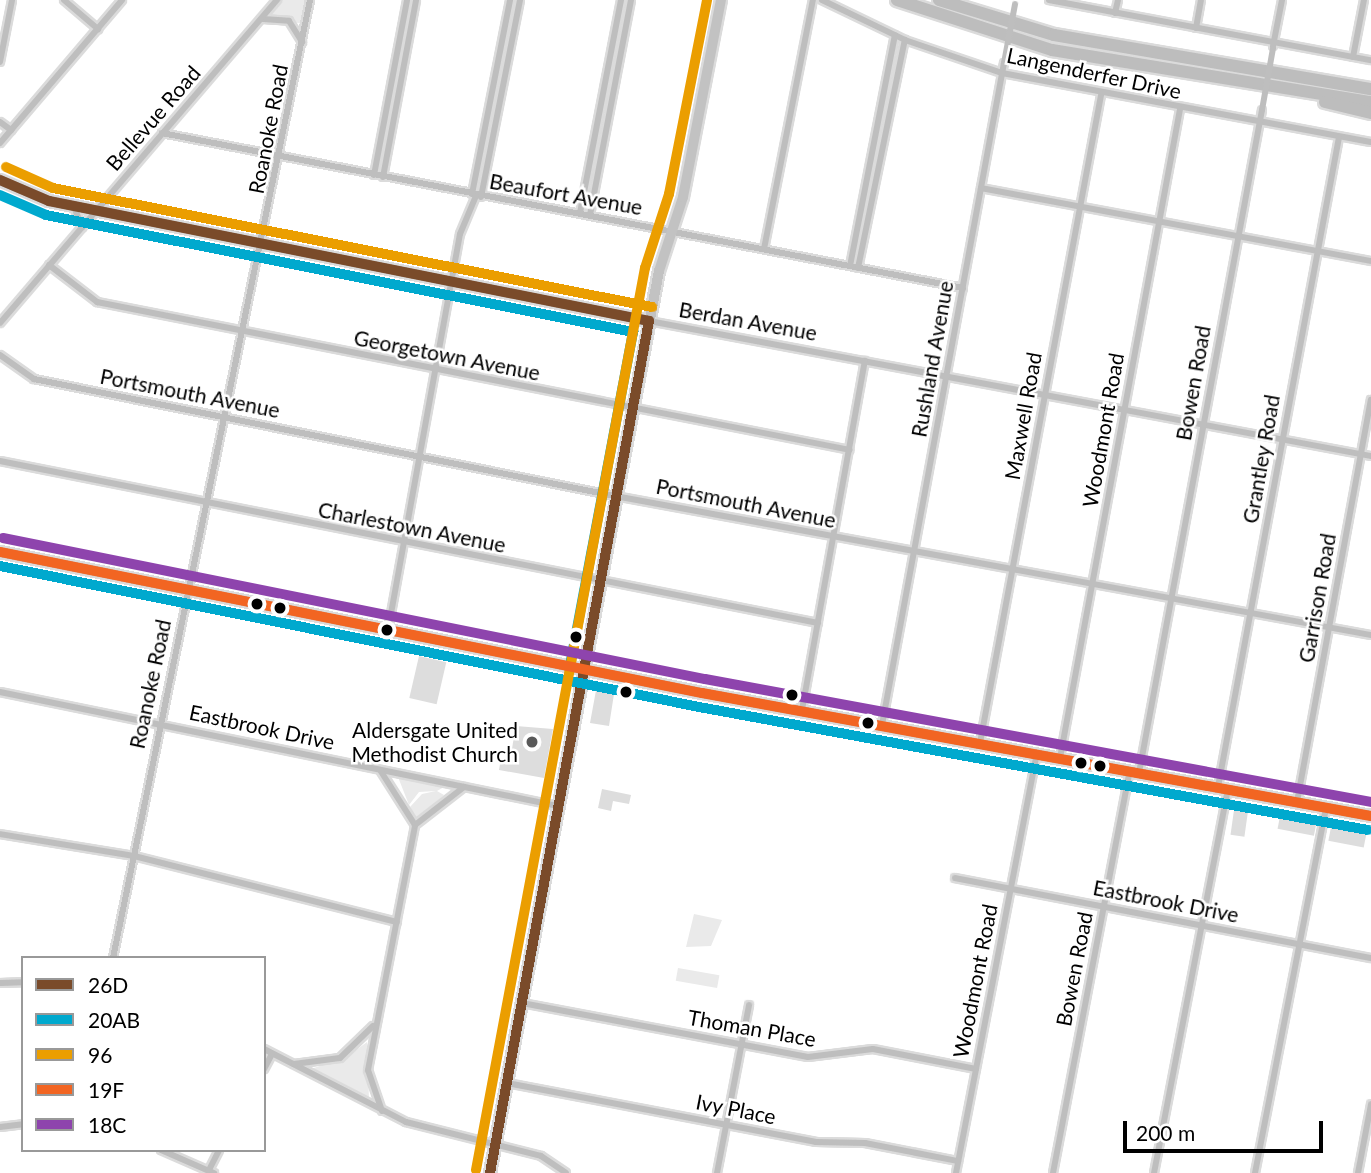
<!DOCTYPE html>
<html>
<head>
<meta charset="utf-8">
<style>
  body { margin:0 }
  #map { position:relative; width:1371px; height:1173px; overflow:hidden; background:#fff; font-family:Lato,sans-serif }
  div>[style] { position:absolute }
  .green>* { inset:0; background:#eaeaea; transform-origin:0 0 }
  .building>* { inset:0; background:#ddd; transform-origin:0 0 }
  .roads { filter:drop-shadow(2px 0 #dbdbdb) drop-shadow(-2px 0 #dbdbdb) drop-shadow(0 2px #dbdbdb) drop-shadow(0 -2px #dbdbdb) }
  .street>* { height:6px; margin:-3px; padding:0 3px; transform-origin:3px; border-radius:3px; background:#bebebe }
  .secondary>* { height:10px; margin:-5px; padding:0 5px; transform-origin:5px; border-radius:5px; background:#c2c2c2 }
  .highway>* { height:12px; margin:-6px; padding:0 6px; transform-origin:6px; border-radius:6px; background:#bdbdbd }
  .street-bridge>* { height:6px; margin:-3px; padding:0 3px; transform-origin:3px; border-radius:3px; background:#bebebe }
  .bus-1>* { height:10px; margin:-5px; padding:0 5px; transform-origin:5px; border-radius:5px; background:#7a4b2a }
  .bus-2>* { height:10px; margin:-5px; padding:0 5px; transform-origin:5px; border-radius:5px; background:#00a9ce }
  .bus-3>* { height:10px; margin:-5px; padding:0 5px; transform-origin:5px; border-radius:5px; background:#eb9e00 }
  .bus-4>* { height:10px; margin:-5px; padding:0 5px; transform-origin:5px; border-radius:5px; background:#f26522 }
  .bus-5>* { height:10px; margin:-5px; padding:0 5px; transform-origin:5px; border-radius:5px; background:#8e44ad }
  .dots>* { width:19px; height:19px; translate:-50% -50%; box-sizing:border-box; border:4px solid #fff; border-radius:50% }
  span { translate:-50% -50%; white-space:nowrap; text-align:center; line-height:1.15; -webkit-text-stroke:5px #fff; paint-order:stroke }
  .street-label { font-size:21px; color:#000 }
  .poi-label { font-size:21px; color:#000 }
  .right { translate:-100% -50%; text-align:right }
  .legend { position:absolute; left:21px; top:956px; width:245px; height:196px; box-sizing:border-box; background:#fff; border:2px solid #999; margin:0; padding:9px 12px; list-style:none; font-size:21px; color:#000 }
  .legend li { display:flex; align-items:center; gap:14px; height:35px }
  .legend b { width:35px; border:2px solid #999 }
  .scale { position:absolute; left:1123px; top:1121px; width:200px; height:32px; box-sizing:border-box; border:4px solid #000; border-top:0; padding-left:9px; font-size:21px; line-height:24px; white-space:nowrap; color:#000; -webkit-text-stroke:5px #fff; paint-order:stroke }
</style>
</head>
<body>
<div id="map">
  <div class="green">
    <i style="clip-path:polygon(281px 0,306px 0,301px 24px,269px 14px)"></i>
    <i style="clip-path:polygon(398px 777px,444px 787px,437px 791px,444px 795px,416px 820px,410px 807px,422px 794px,436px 791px,419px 792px,409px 805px)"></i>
    <i style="clip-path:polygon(694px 914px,722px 920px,711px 946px,686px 947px)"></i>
    <i style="left:678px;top:968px;width:42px;height:13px;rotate:10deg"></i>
    <i style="clip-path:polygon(367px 1042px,369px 1099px,311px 1069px,348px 1056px)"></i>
  </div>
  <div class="building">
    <i style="left:419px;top:656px;width:28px;height:43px;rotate:13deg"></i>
    <i style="clip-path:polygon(597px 685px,630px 692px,614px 694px,609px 726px,590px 723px)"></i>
    <i style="clip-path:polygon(516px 726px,553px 729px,544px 778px,499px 770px,501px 758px,510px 759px)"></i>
    <i style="clip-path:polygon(602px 789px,631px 795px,629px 804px,613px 801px,611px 811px,598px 808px)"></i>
    <i style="left:1235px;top:803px;width:14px;height:32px;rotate:8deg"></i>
    <i style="left:1281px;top:811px;width:37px;height:18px;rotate:11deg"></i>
    <i style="left:1332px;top:822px;width:36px;height:19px;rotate:11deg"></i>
  </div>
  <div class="roads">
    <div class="street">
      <i style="left:64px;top:0;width:45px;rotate:40.5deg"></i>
      <i style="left:822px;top:0;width:92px;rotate:25.7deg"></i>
      <i style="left:905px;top:40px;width:102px;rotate:18.8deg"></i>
      <i style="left:1002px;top:73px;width:375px;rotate:10.6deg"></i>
      <i style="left:1049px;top:0;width:328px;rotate:10.6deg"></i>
      <i style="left:1115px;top:13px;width:13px;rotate:-77deg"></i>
      <i style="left:263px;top:19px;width:26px;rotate:4deg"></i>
      <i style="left:289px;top:21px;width:25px;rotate:58deg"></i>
      <i style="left:1196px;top:28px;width:28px;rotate:-80deg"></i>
      <i style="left:1273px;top:46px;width:47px;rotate:-78.9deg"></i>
      <i style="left:1353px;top:57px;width:58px;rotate:-79.1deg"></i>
      <i style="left:0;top:62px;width:63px;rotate:-79deg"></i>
      <i style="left:0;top:122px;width:14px;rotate:36deg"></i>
      <i style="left:162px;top:133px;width:816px;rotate:10.95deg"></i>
      <i style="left:0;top:143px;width:188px;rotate:-49.5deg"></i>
      <i style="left:374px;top:175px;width:178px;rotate:-79.3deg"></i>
      <i style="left:383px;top:177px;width:180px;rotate:-79.4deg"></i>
      <i style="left:981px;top:188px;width:397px;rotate:10.6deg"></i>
      <i style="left:472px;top:194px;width:198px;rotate:-78.9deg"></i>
      <i style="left:481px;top:197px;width:201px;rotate:-78.8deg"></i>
      <i style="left:74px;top:207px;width:22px;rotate:68deg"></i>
      <i style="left:580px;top:213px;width:217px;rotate:-79.1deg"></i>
      <i style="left:590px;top:215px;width:219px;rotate:-79.2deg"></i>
      <i style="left:764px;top:249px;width:254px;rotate:-78.9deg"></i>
      <i style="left:49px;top:265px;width:61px;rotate:37.6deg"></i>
      <i style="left:97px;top:302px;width:767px;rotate:11.12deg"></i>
      <i style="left:850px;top:266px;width:235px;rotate:-79deg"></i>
      <i style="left:858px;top:268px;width:233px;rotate:-78.4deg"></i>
      <i style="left:649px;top:321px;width:735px;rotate:10.59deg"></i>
      <i style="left:0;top:323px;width:426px;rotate:-49.4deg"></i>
      <i style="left:0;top:355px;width:42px;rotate:35.2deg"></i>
      <i style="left:34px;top:379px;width:593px;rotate:11.39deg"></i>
      <i style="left:615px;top:496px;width:769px;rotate:10.42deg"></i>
      <i style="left:0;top:461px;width:834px;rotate:11.2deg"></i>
      <i style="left:388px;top:630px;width:402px;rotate:-79.7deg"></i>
      <i style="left:460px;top:234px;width:41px;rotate:-67.2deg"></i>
      <i style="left:0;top:692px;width:570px;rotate:11.55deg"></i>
      <i style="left:802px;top:710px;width:355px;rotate:-79.8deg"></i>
      <i style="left:882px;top:725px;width:673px;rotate:-79.56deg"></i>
      <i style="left:980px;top:743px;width:659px;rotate:-79.42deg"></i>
      <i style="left:1060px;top:758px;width:660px;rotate:-79.52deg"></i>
      <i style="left:380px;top:770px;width:65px;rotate:57.5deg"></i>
      <i style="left:1139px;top:773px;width:674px;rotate:-79.49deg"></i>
      <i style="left:1218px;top:787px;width:661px;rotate:-79.45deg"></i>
      <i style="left:1297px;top:802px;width:409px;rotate:-79.6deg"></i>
      <i style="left:0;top:834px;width:136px;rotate:9.3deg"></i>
      <i style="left:134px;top:856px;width:271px;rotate:14.1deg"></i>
      <i style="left:955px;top:878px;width:424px;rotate:10.9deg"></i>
      <i style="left:113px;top:958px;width:978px;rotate:-78.38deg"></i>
      <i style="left:0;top:983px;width:23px;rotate:-2deg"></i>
      <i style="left:522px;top:1003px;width:291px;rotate:10.7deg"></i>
      <i style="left:808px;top:1057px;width:65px;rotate:-7deg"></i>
      <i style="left:873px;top:1049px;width:105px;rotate:11deg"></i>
      <i style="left:264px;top:1049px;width:160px;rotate:27.2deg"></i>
      <i style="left:406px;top:1122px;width:139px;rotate:14.1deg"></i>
      <i style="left:541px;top:1156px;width:30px;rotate:34deg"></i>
      <i style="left:294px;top:1064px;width:46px;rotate:-7.4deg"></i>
      <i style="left:340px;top:1058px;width:46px;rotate:-44.1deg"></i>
      <i style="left:264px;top:1069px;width:17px;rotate:-62deg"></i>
      <i style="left:507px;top:1083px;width:315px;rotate:10.8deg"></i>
      <i style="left:816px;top:1142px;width:49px;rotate:1.2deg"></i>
      <i style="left:865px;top:1143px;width:95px;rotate:11deg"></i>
      <i style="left:382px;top:1111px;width:43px;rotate:-108.9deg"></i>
      <i style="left:368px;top:1070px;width:249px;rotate:-79.1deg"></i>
      <i style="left:415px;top:825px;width:62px;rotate:-37.8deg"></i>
      <i style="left:0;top:1127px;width:23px;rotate:-7deg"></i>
      <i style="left:161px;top:1150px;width:58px;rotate:23.5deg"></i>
      <i style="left:209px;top:1170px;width:22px;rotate:-63deg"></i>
      <i style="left:717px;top:1173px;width:171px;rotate:-79.2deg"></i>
      <i style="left:956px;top:1173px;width:427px;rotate:-79.1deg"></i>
      <i style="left:1053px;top:1173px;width:409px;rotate:-79.2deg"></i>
      <i style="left:1154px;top:1173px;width:391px;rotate:-79.1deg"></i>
      <i style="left:1255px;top:1173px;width:373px;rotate:-79deg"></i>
      <i style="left:1358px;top:1173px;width:70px;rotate:-79.3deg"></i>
    </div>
    <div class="secondary">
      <i style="left:0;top:180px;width:53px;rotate:23.2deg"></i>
      <i style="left:49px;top:201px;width:612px;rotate:11.31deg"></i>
      <i style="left:0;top:552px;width:716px;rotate:11.36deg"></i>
      <i style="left:702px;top:693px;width:680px;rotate:10.42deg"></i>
      <i style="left:490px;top:1173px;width:918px;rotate:-79.39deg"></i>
      <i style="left:659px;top:271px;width:78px;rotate:-72deg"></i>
      <i style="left:683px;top:197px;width:201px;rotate:-79.1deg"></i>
    </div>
    <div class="highway">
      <i style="left:897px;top:0;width:163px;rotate:17.9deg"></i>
      <i style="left:1052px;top:50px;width:323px;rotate:9.3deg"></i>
      <i style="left:939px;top:0;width:120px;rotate:16.9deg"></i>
      <i style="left:1054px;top:35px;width:322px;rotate:9.7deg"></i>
      <i style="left:1325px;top:102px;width:47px;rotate:13.4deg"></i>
    </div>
  </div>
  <div class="street-bridge">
    <i style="left:1004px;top:63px;width:60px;rotate:-79.4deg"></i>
    <i style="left:1262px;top:110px;width:63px;rotate:-79.9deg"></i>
  </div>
  <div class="bus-1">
    <i style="left:0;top:180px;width:53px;rotate:23.2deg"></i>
    <i style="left:49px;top:201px;width:612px;rotate:11.31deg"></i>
    <i style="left:490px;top:1173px;width:867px;rotate:-79.43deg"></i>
  </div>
  <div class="bus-2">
    <i style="left:0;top:195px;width:50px;rotate:23.5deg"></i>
    <i style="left:46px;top:215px;width:599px;rotate:11.27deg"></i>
    <i style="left:633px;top:332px;width:340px;rotate:100.7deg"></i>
    <i style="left:0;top:566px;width:713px;rotate:11.4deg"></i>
    <i style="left:699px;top:707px;width:680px;rotate:10.42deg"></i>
  </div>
  <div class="bus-3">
    <i style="left:6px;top:167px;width:51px;rotate:24.1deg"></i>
    <i style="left:53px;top:188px;width:611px;rotate:11.24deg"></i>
    <i style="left:476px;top:1170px;width:918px;rotate:-79.39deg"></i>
    <i style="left:645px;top:268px;width:78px;rotate:-72deg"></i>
    <i style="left:669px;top:194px;width:198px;rotate:-78.9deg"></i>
  </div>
  <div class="bus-4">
    <i style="left:0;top:552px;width:716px;rotate:11.36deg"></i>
    <i style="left:702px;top:693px;width:680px;rotate:10.42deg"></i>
  </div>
  <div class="bus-5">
    <i style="left:3px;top:538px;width:716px;rotate:11.36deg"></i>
    <i style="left:705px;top:679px;width:677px;rotate:10.46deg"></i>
  </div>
  <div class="dots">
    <i style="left:257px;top:604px;background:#000"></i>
    <i style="left:280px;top:608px;background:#000"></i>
    <i style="left:387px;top:630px;background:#000"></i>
    <i style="left:576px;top:637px;background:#000"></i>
    <i style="left:626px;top:692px;background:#000"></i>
    <i style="left:792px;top:695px;background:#000"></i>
    <i style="left:868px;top:723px;background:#000"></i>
    <i style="left:532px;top:742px;background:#595959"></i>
    <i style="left:1081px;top:763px;background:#000"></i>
    <i style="left:1100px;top:766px;background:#000"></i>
  </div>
  <div class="street-label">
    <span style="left:1094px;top:73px;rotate:12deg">Langenderfer Drive</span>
    <span style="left:153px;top:118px;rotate:-49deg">Bellevue Road</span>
    <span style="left:268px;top:129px;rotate:-79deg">Roanoke Road</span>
    <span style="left:566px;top:194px;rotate:10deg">Beaufort Avenue</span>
    <span style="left:748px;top:321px;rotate:10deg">Berdan Avenue</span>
    <span style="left:447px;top:355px;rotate:11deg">Georgetown Avenue</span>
    <span style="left:932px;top:359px;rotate:-80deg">Rushland Avenue</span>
    <span style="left:1193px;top:383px;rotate:-80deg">Bowen Road</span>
    <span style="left:190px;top:393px;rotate:11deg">Portsmouth Avenue</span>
    <span style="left:1023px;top:416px;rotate:-80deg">Maxwell Road</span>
    <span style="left:1103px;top:430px;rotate:-80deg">Woodmont Road</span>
    <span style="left:1261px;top:459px;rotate:-80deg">Grantley Road</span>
    <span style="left:746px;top:503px;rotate:11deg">Portsmouth Avenue</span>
    <span style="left:412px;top:527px;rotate:11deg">Charlestown Avenue</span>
    <span style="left:1317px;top:598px;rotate:-80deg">Garrison Road</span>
    <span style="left:150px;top:684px;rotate:-78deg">Roanoke Road</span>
    <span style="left:262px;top:727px;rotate:12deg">Eastbrook Drive</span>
    <span style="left:1166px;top:901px;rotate:11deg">Eastbrook Drive</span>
    <span style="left:1074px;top:969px;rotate:-79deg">Bowen Road</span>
    <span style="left:975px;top:981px;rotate:-79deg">Woodmont Road</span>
    <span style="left:752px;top:1028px;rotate:10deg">Thoman Place</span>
    <span style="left:736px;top:1109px;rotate:11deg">Ivy Place</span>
  </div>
  <div class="poi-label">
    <span class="right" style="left:518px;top:742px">Aldersgate United<br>Methodist Church</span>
  </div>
  <ul class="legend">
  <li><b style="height:9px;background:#7a4b2a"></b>26D</li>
  <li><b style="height:9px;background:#00a9ce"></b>20AB</li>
  <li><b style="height:9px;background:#eb9e00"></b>96</li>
  <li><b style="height:9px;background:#f26522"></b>19F</li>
  <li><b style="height:9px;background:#8e44ad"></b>18C</li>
  </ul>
  <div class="scale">200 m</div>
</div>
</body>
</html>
